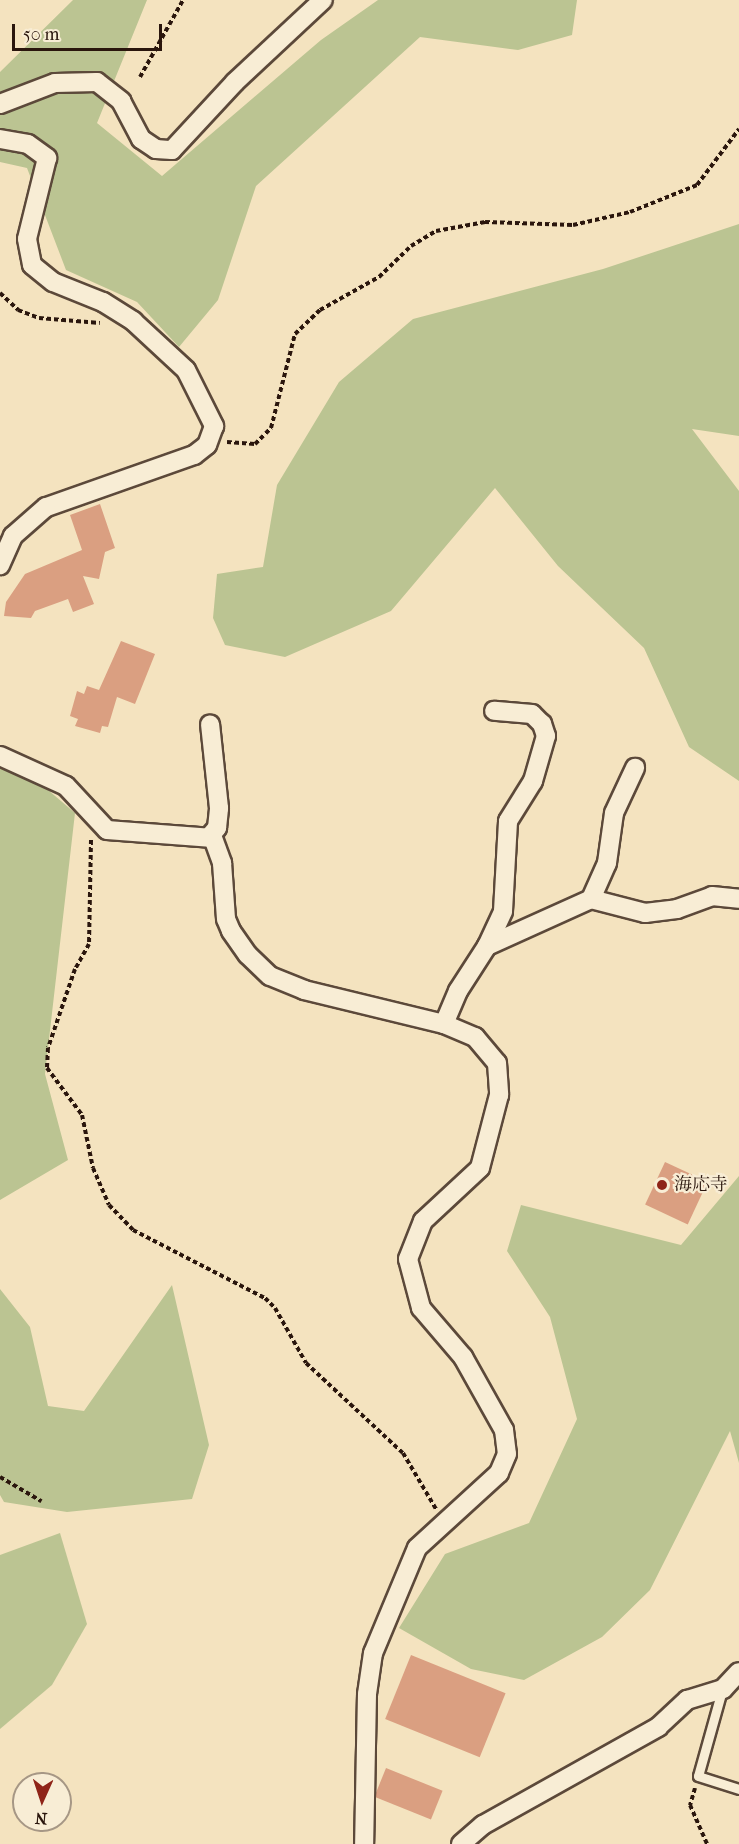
<!DOCTYPE html>
<html>
<head>
<meta charset="utf-8">
<style>
  body { margin:0 }
  #map { position:relative; width:739px; height:1844px; overflow:hidden; background:#f4e3bf; font-family:"IM FELL French Canon","Noto Serif JP",serif }
  div>[style] { position:absolute }
  .green>* { inset:0; background:#bbc492 }
  .building>* { inset:0; background:#da9f81; transform-origin:0 0 }
  .path>* { height:4px; margin-top:-2px; transform-origin:0; background:repeating-linear-gradient(90deg,#2a160d 0 4.5px,transparent 0 7.5px) }
  .roads { filter:drop-shadow(2px 0 #5c493a) drop-shadow(-2px 0 #5c493a) drop-shadow(0 2px #5c493a) drop-shadow(0 -2px #5c493a) }
  .service>* { height:9px; margin:-4.5px; padding:0 4.5px; transform-origin:4.5px; border-radius:4.5px; background:#f8edd5 }
  .minor>* { height:18px; margin:-9px; padding:0 9px; transform-origin:9px; border-radius:9px; background:#f8edd5 }
  .dots>* { width:16px; height:16px; translate:-50% -50%; box-sizing:border-box; border:3px solid #f8edd5; border-radius:50% }
  span { translate:-50% -50%; white-space:nowrap; text-align:center; line-height:1.15; -webkit-text-stroke:4.5px #f8edd5; paint-order:stroke }
  .poi-label { font-size:18px; color:#2a160d }
  .left { translate:0 -50%; text-align:left }
  .north { position:absolute; left:12px; top:1772px; width:60px; height:60px; box-sizing:border-box; background:#f8edd5; border:2px solid #a69785; border-radius:50%; rotate:183deg; font-size:16px; font-weight:700; line-height:24px; text-align:center; color:#2a160d }
  .north::after { content:''; display:block; margin:auto; width:21px; height:27px; background:#8f2418; clip-path:polygon(50% 0,100% 100%,50% 72%,0 100%) }
  .scale { position:absolute; left:12px; top:24px; width:150px; height:27px; box-sizing:border-box; border:3px solid #2a160d; border-top:0; padding-left:8px; font-size:18px; line-height:21px; white-space:nowrap; color:#2a160d; -webkit-text-stroke:4px #f8edd5; paint-order:stroke }
</style>
</head>
<body>
<div id="map">
  <div class="green">
    <i style="clip-path:polygon(73px 0,147px 0,97px 123px,162px 176px,321px 40px,378px 0,577px 0,572px 35px,518px 50px,420px 37px,256px 186px,218px 300px,179px 347px,137px 302px,66px 270px,27px 168px,0 162px,0 72px)"></i>
    <i style="clip-path:polygon(739px 224px,739px 436px,692px 429px,739px 491px,739px 781px,689px 747px,644px 648px,558px 566px,495px 488px,391px 611px,285px 657px,225px 645px,213px 618px,217px 574px,263px 567px,277px 485px,339px 382px,413px 319px,603px 269px)"></i>
    <i style="clip-path:polygon(0 749px,75px 813px,45px 1074px,68px 1160px,0 1200px)"></i>
    <i style="clip-path:polygon(739px 1176px,739px 1463px,730px 1431px,650px 1590px,602px 1637px,524px 1680px,471px 1669px,399px 1628px,445px 1554px,529px 1523px,577px 1419px,550px 1317px,507px 1251px,521px 1205px,681px 1245px)"></i>
    <i style="clip-path:polygon(172px 1285px,209px 1445px,192px 1499px,67px 1512px,4px 1502px,0 1495px,0 1289px,30px 1327px,48px 1406px,84px 1411px)"></i>
    <i style="clip-path:polygon(60px 1533px,87px 1624px,52px 1685px,0 1729px,0 1555px)"></i>
  </div>
  <div class="building">
    <i style="clip-path:polygon(100px 504px,115px 548px,105px 552px,99px 579px,83px 576px,94px 604px,73px 612px,68px 599px,35px 611px,31px 618px,4px 616px,6px 602px,25px 574px,82px 550px,70px 515px)"></i>
    <i style="clip-path:polygon(121px 641px,155px 654px,135px 704px,117px 697px,108px 727px,102px 726px,100px 733px,75px 726px,78px 719px,70px 716px,77px 691px,84px 694px,87px 686px,99px 690px)"></i>
    <i style="left:665px;top:1162px;width:47px;height:47px;rotate:25deg"></i>
    <i style="left:411px;top:1655px;width:102px;height:69px;rotate:22deg"></i>
    <i style="left:386px;top:1768px;width:61px;height:31px;rotate:22deg"></i>
  </div>
  <div class="path">
    <i style="left:140px;top:77px;width:88px;rotate:-60.8deg"></i>
    <i style="left:0;top:293px;width:25px;rotate:43deg"></i>
    <i style="left:18px;top:310px;width:22px;rotate:21deg"></i>
    <i style="left:39px;top:318px;width:61px;rotate:4.7deg"></i>
    <i style="left:227px;top:442px;width:28px;rotate:4deg"></i>
    <i style="left:255px;top:444px;width:23px;rotate:-45deg"></i>
    <i style="left:271px;top:428px;width:97px;rotate:-75.7deg"></i>
    <i style="left:295px;top:334px;width:35px;rotate:-44deg"></i>
    <i style="left:320px;top:310px;width:68px;rotate:-29.2deg"></i>
    <i style="left:379px;top:277px;width:45px;rotate:-44.1deg"></i>
    <i style="left:411px;top:246px;width:29px;rotate:-31deg"></i>
    <i style="left:436px;top:231px;width:50px;rotate:-10.4deg"></i>
    <i style="left:485px;top:222px;width:88px;rotate:2deg"></i>
    <i style="left:573px;top:225px;width:58px;rotate:-12.8deg"></i>
    <i style="left:630px;top:212px;width:72px;rotate:-21.9deg"></i>
    <i style="left:697px;top:185px;width:70px;rotate:-53.1deg"></i>
    <i style="left:91px;top:840px;width:104px;rotate:91.1deg"></i>
    <i style="left:89px;top:944px;width:29px;rotate:119deg"></i>
    <i style="left:75px;top:969px;width:83px;rotate:108.9deg"></i>
    <i style="left:48px;top:1048px;width:20px;rotate:93deg"></i>
    <i style="left:47px;top:1068px;width:59px;rotate:53.3deg"></i>
    <i style="left:82px;top:1115px;width:54px;rotate:78.3deg"></i>
    <i style="left:93px;top:1168px;width:40px;rotate:66.6deg"></i>
    <i style="left:109px;top:1205px;width:35px;rotate:46deg"></i>
    <i style="left:133px;top:1230px;width:148px;rotate:27.3deg"></i>
    <i style="left:265px;top:1298px;width:14px;rotate:45deg"></i>
    <i style="left:275px;top:1308px;width:63px;rotate:60.6deg"></i>
    <i style="left:306px;top:1363px;width:132px;rotate:42.9deg"></i>
    <i style="left:403px;top:1453px;width:65px;rotate:59.5deg"></i>
    <i style="left:0;top:1477px;width:48px;rotate:30.3deg"></i>
    <i style="left:695px;top:1788px;width:18px;rotate:106deg"></i>
    <i style="left:690px;top:1805px;width:43px;rotate:66.4deg"></i>
  </div>
  <div class="roads">
    <div class="service">
      <i style="left:722px;top:1690px;width:89px;rotate:105.6deg"></i>
      <i style="left:698px;top:1776px;width:43px;rotate:17.6deg"></i>
    </div>
    <div class="minor">
      <i style="left:0;top:104px;width:59px;rotate:-20.9deg"></i>
      <i style="left:55px;top:83px;width:42px;rotate:-1.4deg"></i>
      <i style="left:97px;top:82px;width:31px;rotate:38deg"></i>
      <i style="left:121px;top:101px;width:43px;rotate:62.2deg"></i>
      <i style="left:141px;top:139px;width:18px;rotate:34deg"></i>
      <i style="left:156px;top:149px;width:16px;rotate:4deg"></i>
      <i style="left:172px;top:150px;width:93px;rotate:-47.2deg"></i>
      <i style="left:235px;top:82px;width:120px;rotate:-43deg"></i>
      <i style="left:0;top:139px;width:28px;rotate:10deg"></i>
      <i style="left:28px;top:144px;width:24px;rotate:36deg"></i>
      <i style="left:47px;top:158px;width:83px;rotate:103.9deg"></i>
      <i style="left:27px;top:239px;width:26px;rotate:79deg"></i>
      <i style="left:32px;top:265px;width:27px;rotate:39deg"></i>
      <i style="left:53px;top:282px;width:54px;rotate:21.8deg"></i>
      <i style="left:103px;top:302px;width:36px;rotate:32deg"></i>
      <i style="left:133px;top:321px;width:72px;rotate:42.8deg"></i>
      <i style="left:186px;top:370px;width:63px;rotate:63.4deg"></i>
      <i style="left:214px;top:426px;width:20px;rotate:110deg"></i>
      <i style="left:207px;top:445px;width:16px;rotate:142deg"></i>
      <i style="left:194px;top:455px;width:157px;rotate:160.6deg"></i>
      <i style="left:46px;top:507px;width:44px;rotate:138.7deg"></i>
      <i style="left:13px;top:536px;width:32px;rotate:114deg"></i>
      <i style="left:0;top:756px;width:72px;rotate:24.4deg"></i>
      <i style="left:66px;top:786px;width:60px;rotate:47deg"></i>
      <i style="left:107px;top:830px;width:106px;rotate:4.3deg"></i>
      <i style="left:213px;top:838px;width:27px;rotate:70deg"></i>
      <i style="left:222px;top:863px;width:56px;rotate:85.9deg"></i>
      <i style="left:226px;top:919px;width:13px;rotate:67deg"></i>
      <i style="left:231px;top:931px;width:29px;rotate:55deg"></i>
      <i style="left:248px;top:955px;width:30px;rotate:44deg"></i>
      <i style="left:270px;top:976px;width:37px;rotate:22deg"></i>
      <i style="left:304px;top:990px;width:144px;rotate:13.7deg"></i>
      <i style="left:444px;top:1024px;width:34px;rotate:23deg"></i>
      <i style="left:475px;top:1037px;width:34px;rotate:50deg"></i>
      <i style="left:497px;top:1063px;width:32px;rotate:86deg"></i>
      <i style="left:499px;top:1095px;width:75px;rotate:104.6deg"></i>
      <i style="left:480px;top:1168px;width:78px;rotate:137.1deg"></i>
      <i style="left:423px;top:1221px;width:41px;rotate:111.5deg"></i>
      <i style="left:408px;top:1259px;width:51px;rotate:75.1deg"></i>
      <i style="left:421px;top:1308px;width:65px;rotate:49.4deg"></i>
      <i style="left:463px;top:1357px;width:84px;rotate:60.7deg"></i>
      <i style="left:504px;top:1430px;width:24px;rotate:83deg"></i>
      <i style="left:507px;top:1454px;width:21px;rotate:113deg"></i>
      <i style="left:499px;top:1473px;width:111px;rotate:137.6deg"></i>
      <i style="left:417px;top:1548px;width:114px;rotate:112.7deg"></i>
      <i style="left:373px;top:1653px;width:41px;rotate:98.3deg"></i>
      <i style="left:367px;top:1694px;width:150px;rotate:91.1deg"></i>
      <i style="left:210px;top:836px;width:11px;rotate:-49deg"></i>
      <i style="left:217px;top:828px;width:20px;rotate:-84deg"></i>
      <i style="left:219px;top:808px;width:84px;rotate:-96.1deg"></i>
      <i style="left:591px;top:899px;width:39px;rotate:-66deg"></i>
      <i style="left:607px;top:863px;width:50px;rotate:-82deg"></i>
      <i style="left:614px;top:813px;width:50px;rotate:-65deg"></i>
      <i style="left:487px;top:946px;width:38px;rotate:-65deg"></i>
      <i style="left:503px;top:911px;width:90px;rotate:-86.8deg"></i>
      <i style="left:508px;top:821px;width:47px;rotate:-58deg"></i>
      <i style="left:533px;top:781px;width:47px;rotate:-73.9deg"></i>
      <i style="left:546px;top:736px;width:13px;rotate:-108deg"></i>
      <i style="left:542px;top:724px;width:14px;rotate:-135deg"></i>
      <i style="left:532px;top:714px;width:38px;rotate:-175deg"></i>
      <i style="left:444px;top:1024px;width:36px;rotate:-67deg"></i>
      <i style="left:458px;top:991px;width:54px;rotate:-57.2deg"></i>
      <i style="left:487px;top:946px;width:114px;rotate:-24.3deg"></i>
      <i style="left:591px;top:899px;width:56px;rotate:14.5deg"></i>
      <i style="left:645px;top:913px;width:32px;rotate:-7deg"></i>
      <i style="left:677px;top:909px;width:37px;rotate:-20deg"></i>
      <i style="left:712px;top:896px;width:27px;rotate:6deg"></i>
      <i style="left:461px;top:1844px;width:29px;rotate:-41deg"></i>
      <i style="left:483px;top:1825px;width:201px;rotate:-29.2deg"></i>
      <i style="left:658px;top:1727px;width:40px;rotate:-43deg"></i>
      <i style="left:687px;top:1700px;width:38px;rotate:-17deg"></i>
      <i style="left:723px;top:1689px;width:23px;rotate:-47deg"></i>
    </div>
  </div>
  <div class="dots">
    <i style="left:662px;top:1185px;background:#8f2418"></i>
  </div>
  <div class="poi-label">
    <span class="left" style="left:674px;top:1185px">海応寺</span>
  </div>
  <div class="north">N</div>
  <div class="scale">50 m</div>
</div>
</body>
</html>
